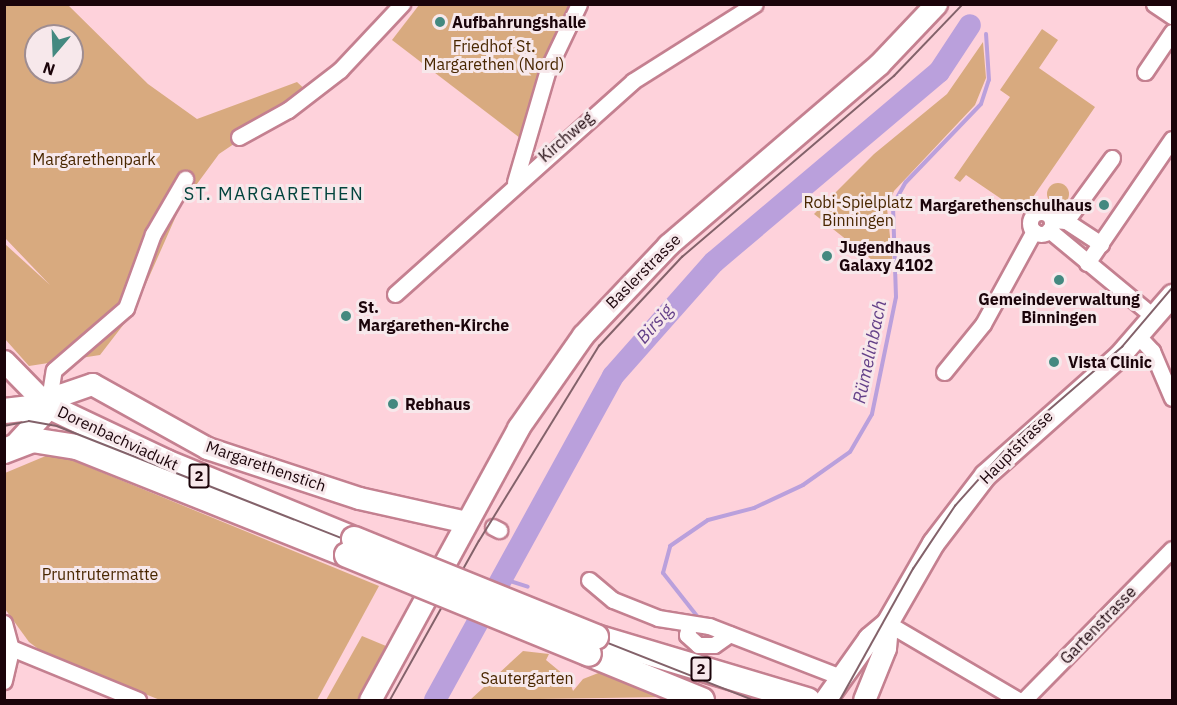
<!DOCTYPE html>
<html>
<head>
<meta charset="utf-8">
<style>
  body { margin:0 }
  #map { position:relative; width:1177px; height:705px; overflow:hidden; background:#fed2db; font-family:"IBM Plex Sans",sans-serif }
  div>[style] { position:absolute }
  .green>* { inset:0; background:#d8aa7f }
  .round { border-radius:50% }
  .stream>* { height:4px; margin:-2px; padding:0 2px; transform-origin:2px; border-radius:2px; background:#baa0dc }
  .river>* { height:22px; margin:-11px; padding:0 11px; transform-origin:11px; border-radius:11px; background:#baa0dc }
  .roads { filter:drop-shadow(2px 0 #c48090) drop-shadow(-2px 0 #c48090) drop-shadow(0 2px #c48090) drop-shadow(0 -2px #c48090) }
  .street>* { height:15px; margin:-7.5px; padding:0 7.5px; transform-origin:7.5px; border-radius:7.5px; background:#fff }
  .street>.ring { margin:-7.5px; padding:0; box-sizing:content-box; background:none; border:15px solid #fff; border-radius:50% }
  .secondary>* { height:21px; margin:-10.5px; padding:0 10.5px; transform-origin:10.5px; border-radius:10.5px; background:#fff }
  .primary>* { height:24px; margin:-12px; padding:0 12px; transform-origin:12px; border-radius:12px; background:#fff }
  .tram>* { height:1.5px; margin:-0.75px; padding:0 0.75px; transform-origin:0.75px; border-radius:0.75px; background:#83626a }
  .bridges { filter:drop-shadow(2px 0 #c48090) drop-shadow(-2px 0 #c48090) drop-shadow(0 2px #c48090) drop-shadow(0 -2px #c48090) }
  .primary-bridge>* { height:24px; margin:-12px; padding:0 12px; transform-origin:12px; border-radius:12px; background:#fff }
  .dots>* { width:16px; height:16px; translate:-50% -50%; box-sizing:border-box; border:3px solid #f7e8eb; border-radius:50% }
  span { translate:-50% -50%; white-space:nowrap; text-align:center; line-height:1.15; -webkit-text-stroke:6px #f7e8eb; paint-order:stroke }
  .shield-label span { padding:2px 4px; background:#f7e8eb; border:2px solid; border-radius:4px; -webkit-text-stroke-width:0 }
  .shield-label { font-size:15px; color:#1b040a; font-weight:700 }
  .poi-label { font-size:16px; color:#1b040a; font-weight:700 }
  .left { translate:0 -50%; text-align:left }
  .right { translate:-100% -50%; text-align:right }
  .park-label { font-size:16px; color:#492700 }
  .street-label { font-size:16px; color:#1b040a }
  .neighbourhood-label { font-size:18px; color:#02433d; letter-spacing:1.5px }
  .water-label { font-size:18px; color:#644189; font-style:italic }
  .frame { position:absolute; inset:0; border:6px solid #1b040a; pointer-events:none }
  .north { position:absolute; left:24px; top:24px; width:60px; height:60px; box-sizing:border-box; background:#f7e8eb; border:2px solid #9f8d91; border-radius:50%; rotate:199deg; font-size:16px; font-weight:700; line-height:24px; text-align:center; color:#1b040a }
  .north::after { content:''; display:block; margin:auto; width:21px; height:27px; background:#448980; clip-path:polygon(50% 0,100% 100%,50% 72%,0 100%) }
</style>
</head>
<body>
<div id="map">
  <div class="green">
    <i style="clip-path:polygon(evenodd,4px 5px,68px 5px,148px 84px,197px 119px,297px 82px,309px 93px,219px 154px,180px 207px,134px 311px,100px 355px,29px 366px,5px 339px,5px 244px,50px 285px,5px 238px,4px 5px,36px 36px,72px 36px,72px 72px,36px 72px,36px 36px)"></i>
    <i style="clip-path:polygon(419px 5px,576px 5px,520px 138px,392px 40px)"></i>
    <i style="clip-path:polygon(1042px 29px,1058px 40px,1039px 68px,1095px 107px,1022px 213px,966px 175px,960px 182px,954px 178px,1010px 97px,1000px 90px)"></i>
    <i style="clip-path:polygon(983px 42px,986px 78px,975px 105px,894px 191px,887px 208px,893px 265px,886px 271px,814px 214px,874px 154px,947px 94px)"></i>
    <i class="round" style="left:1047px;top:183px;width:22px;height:22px"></i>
    <i style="clip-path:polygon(48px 455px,62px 456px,379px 586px,317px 700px,160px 700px,45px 654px,29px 642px,5px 609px,5px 473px)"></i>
    <i style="clip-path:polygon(362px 636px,386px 646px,358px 700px,326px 700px)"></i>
    <i style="clip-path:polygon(523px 651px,549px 654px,546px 660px,569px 679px,573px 691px,583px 679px,606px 670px,665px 697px,470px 700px)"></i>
  </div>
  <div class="stream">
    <i style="left:501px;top:578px;width:28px;rotate:18deg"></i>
    <i style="left:697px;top:616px;width:55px;rotate:-128.3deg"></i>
    <i style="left:663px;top:573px;width:28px;rotate:-75deg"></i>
    <i style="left:670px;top:546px;width:46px;rotate:-34.4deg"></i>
    <i style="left:708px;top:520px;width:48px;rotate:-14.6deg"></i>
    <i style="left:754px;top:508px;width:54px;rotate:-25.1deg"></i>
    <i style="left:803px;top:485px;width:57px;rotate:-35.1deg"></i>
    <i style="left:850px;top:452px;width:44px;rotate:-59.9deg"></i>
    <i style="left:872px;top:414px;width:119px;rotate:-78.4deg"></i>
    <i style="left:896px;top:297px;width:92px;rotate:-91.9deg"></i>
    <i style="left:893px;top:205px;width:26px;rotate:-61deg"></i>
    <i style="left:906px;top:182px;width:108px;rotate:-46.1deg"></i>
    <i style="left:981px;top:104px;width:25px;rotate:-72deg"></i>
    <i style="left:989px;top:80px;width:46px;rotate:-93.7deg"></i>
  </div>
  <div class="river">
    <i style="left:435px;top:700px;width:370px;rotate:-61.2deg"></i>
    <i style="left:613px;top:376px;width:152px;rotate:-48.5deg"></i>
    <i style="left:714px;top:262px;width:294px;rotate:-40.2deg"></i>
    <i style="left:939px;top:72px;width:56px;rotate:-56.6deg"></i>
  </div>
  <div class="roads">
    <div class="street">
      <i style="left:1154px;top:4px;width:22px;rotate:34deg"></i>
      <i style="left:1145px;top:72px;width:48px;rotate:-56deg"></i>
      <i style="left:239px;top:137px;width:56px;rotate:-28.9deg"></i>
      <i style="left:288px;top:110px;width:66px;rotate:-37.6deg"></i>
      <i style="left:340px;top:70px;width:91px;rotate:-46.8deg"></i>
      <i style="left:515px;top:182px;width:118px;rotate:-73.7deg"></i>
      <i style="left:548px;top:69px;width:72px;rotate:-64.5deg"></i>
      <i class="ring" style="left:1030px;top:212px;width:7px;height:7px"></i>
      <i style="left:1052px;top:220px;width:14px;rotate:4deg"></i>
      <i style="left:1066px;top:221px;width:78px;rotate:-53.9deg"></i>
      <i style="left:1066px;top:221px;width:42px;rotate:33.3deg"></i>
      <i style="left:1049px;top:230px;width:136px;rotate:39.6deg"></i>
      <i style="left:1087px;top:263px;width:150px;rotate:-55.6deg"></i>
      <i style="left:395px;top:294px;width:319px;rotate:-41.8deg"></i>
      <i style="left:633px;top:81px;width:144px;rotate:-32.3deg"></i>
      <i style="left:1138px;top:336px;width:21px;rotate:47deg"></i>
      <i style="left:1152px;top:351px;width:51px;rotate:66.9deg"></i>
      <i style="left:944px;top:372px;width:62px;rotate:-50.9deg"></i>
      <i style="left:983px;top:324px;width:106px;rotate:-61.3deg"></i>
      <i style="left:48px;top:406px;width:36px;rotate:-81deg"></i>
      <i style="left:54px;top:370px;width:95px;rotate:-40.7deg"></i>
      <i style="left:126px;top:308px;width:79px;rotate:-70deg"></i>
      <i style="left:153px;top:234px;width:64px;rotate:-59.8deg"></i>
      <i style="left:493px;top:527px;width:7px;rotate:27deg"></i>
      <i style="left:589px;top:580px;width:31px;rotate:40deg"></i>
      <i style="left:613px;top:600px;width:48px;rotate:21.8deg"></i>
      <i style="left:658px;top:618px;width:52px;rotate:8.9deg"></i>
      <i style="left:709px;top:626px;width:144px;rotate:21.2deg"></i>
      <i style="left:4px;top:623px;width:28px;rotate:75deg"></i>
      <i style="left:11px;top:650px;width:32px;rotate:103deg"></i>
      <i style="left:887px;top:623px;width:152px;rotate:30.4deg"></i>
      <i style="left:689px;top:626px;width:9px;rotate:103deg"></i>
      <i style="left:687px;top:635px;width:15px;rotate:42deg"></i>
      <i style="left:698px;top:645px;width:16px"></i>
      <i style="left:714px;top:645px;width:19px;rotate:-35deg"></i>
      <i style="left:4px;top:645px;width:145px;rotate:22.3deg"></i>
      <i style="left:1024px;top:700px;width:211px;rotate:-45.6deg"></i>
    </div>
    <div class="secondary">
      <i style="left:4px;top:361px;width:63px;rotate:45.6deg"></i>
      <i style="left:15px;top:444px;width:67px;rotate:-47.4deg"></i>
      <i style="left:60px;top:395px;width:34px;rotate:-19deg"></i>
      <i style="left:92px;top:384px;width:132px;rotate:29.1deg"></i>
      <i style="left:207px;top:448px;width:160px;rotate:18.2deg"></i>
      <i style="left:359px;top:498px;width:110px;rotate:12.6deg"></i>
      <i style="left:370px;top:700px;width:310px;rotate:-61.4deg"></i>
      <i style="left:518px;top:428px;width:113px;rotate:-55deg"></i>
      <i style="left:583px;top:335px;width:124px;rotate:-46.6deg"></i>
      <i style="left:668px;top:245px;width:278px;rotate:-40.6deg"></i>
      <i style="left:879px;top:64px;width:83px;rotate:-46.5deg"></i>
      <i style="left:825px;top:700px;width:76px;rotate:-54.6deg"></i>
      <i style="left:869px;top:638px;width:23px;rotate:-40deg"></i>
      <i style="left:887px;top:623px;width:92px;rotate:-60.1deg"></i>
      <i style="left:933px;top:543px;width:86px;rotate:-52.6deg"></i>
      <i style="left:985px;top:475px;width:179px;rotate:-41.6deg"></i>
      <i style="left:1119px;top:356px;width:81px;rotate:-49deg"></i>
      <i style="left:864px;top:700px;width:56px;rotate:-68deg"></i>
      <i style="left:885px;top:648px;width:25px;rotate:-85deg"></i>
    </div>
    <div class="primary">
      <i style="left:4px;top:411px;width:44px;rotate:-6.5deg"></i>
      <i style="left:48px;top:406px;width:131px;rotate:25.4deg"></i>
      <i style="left:166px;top:462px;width:203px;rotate:22.3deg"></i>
      <i style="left:4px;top:451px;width:30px;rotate:-21deg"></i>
      <i style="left:32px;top:440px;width:46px;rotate:8.8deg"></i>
      <i style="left:77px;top:447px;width:291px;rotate:21.8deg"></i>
      <i style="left:596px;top:637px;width:221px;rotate:16.6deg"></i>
      <i style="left:589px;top:654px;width:122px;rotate:22.2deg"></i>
    </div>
  </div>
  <div class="tram">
    <i style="left:4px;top:426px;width:25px;rotate:-11deg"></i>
    <i style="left:29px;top:421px;width:28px;rotate:10deg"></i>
    <i style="left:57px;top:426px;width:748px;rotate:21.49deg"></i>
    <i style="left:390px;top:700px;width:182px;rotate:-60.8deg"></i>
    <i style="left:479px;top:541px;width:229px;rotate:-58.4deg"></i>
    <i style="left:599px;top:346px;width:122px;rotate:-47deg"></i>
    <i style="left:682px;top:257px;width:279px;rotate:-40.5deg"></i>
    <i style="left:894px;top:76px;width:100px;rotate:-46.2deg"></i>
    <i style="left:840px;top:700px;width:150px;rotate:-60.9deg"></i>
    <i style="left:913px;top:569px;width:76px;rotate:-56.3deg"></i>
    <i style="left:955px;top:506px;width:89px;rotate:-48.2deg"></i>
    <i style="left:1014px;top:440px;width:143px;rotate:-40.7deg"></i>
    <i style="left:1122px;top:347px;width:77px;rotate:-49.7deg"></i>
  </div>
  <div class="bridges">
    <div class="primary-bridge">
      <i style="left:354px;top:539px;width:261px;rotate:22deg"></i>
      <i style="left:347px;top:555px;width:261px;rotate:22.2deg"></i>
    </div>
  </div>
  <div class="dots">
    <i style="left:440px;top:22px;background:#448980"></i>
    <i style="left:1104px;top:205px;background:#448980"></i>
    <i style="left:827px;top:256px;background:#448980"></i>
    <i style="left:1059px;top:280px;background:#448980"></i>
    <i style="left:346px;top:316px;background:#448980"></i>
    <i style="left:1054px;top:362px;background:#448980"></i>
    <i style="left:393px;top:404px;background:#448980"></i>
  </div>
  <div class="shield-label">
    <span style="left:199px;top:476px">2</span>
    <span style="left:701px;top:669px">2</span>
  </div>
  <div class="poi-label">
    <span class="left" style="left:452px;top:22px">Aufbahrungshalle</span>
    <span class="right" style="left:1092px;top:205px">Margarethenschulhaus</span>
    <span class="left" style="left:839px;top:256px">Jugendhaus<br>Galaxy 4102</span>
    <span style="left:1059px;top:308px">Gemeindeverwaltung<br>Binningen</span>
    <span class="left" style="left:358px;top:316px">St.<br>Margarethen-Kirche</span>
    <span class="left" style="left:1068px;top:362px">Vista Clinic</span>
    <span class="left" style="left:405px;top:404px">Rebhaus</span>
  </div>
  <div class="park-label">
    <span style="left:494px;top:55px">Friedhof St.<br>Margarethen (Nord)</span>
    <span style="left:94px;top:159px">Margarethenpark</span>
    <span style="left:858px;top:211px">Robi-Spielplatz<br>Binningen</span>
    <span style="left:100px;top:574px">Pruntrutermatte</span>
    <span style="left:527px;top:678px">Sautergarten</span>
  </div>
  <div class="street-label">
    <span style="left:566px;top:137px;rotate:-41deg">Kirchweg</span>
    <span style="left:643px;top:271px;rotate:-45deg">Baslerstrasse</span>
    <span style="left:118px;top:438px;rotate:25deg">Dorenbachviadukt</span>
    <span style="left:1016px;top:447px;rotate:-45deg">Hauptstrasse</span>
    <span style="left:266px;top:466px;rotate:19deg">Margarethenstich</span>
    <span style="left:1098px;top:625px;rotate:-46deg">Gartenstrasse</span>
  </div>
  <div class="neighbourhood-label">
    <span style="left:274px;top:194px">ST. MARGARETHEN</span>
  </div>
  <div class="water-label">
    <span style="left:655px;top:324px;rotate:-49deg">Birsig</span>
    <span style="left:870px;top:352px;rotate:-78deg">Rümelinbach</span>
  </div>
  <div class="frame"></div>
  <div class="north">N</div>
</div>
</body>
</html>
